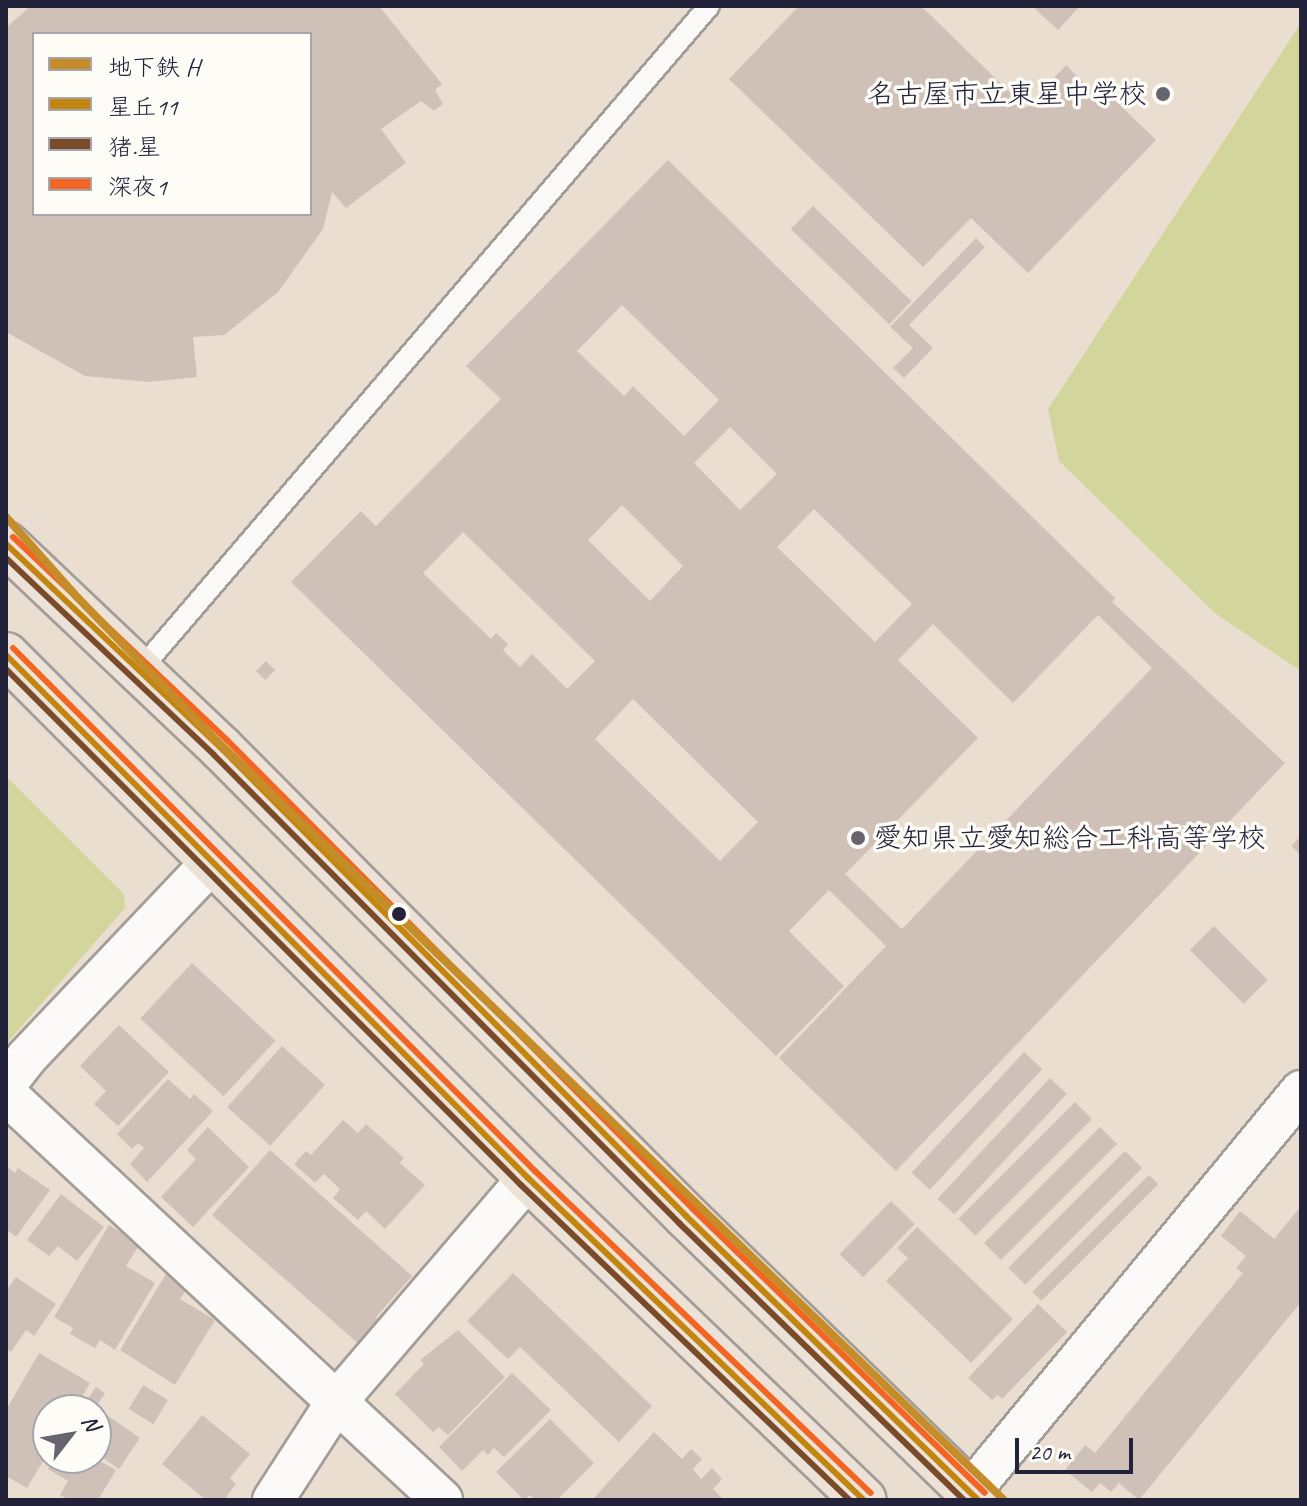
<!DOCTYPE html>
<html>
<head>
<meta charset="utf-8">
<style>
  body { margin:0 }
  #map { position:relative; width:1307px; height:1506px; overflow:hidden; background:#eaded0; font-family:Caveat,"Klee One",sans-serif }
  div>[style] { position:absolute }
  .green>* { inset:0; background:#d2d69d }
  .building>* { inset:0; background:#d0c1b8; transform-origin:0 0 }
  .roads { filter:drop-shadow(2px 0 #a39d97) drop-shadow(-2px 0 #a39d97) drop-shadow(0 2px #a39d97) drop-shadow(0 -2px #a39d97) }
  .service>* { height:20px; margin:-10px; padding:0 10px; transform-origin:10px; border-radius:10px; background:#fcfaf8 }
  .minor>* { height:40px; margin:-20px; padding:0 20px; transform-origin:20px; border-radius:20px; background:#fcfaf8 }
  .primary>* { height:44px; margin:-22px; padding:0 22px; transform-origin:22px; border-radius:22px; background:#ece2d7 }
  .bus-1>* { height:6px; margin:-3px; padding:0 3px; transform-origin:3px; border-radius:3px; background:#c2850f }
  .bus-2>* { height:6px; margin:-3px; padding:0 3px; transform-origin:3px; border-radius:3px; background:#7a4b2a }
  .bus-3>* { height:6px; margin:-3px; padding:0 3px; transform-origin:3px; border-radius:3px; background:#f26522 }
  .metro-1>* { height:8px; margin:-4px; padding:0 4px; transform-origin:4px; border-radius:4px; background:#c48d29 }
  .dots>* { width:22px; height:22px; translate:-50% -50%; box-sizing:border-box; border:4px solid #fdfcf7; border-radius:50% }
  span { translate:-50% -50%; white-space:nowrap; text-align:center; line-height:1.15; -webkit-text-stroke:7px #fdfcf7; paint-order:stroke }
  .poi-label { font-size:28px; color:#22223b }
  .right { translate:-100% -50%; text-align:right }
  .left { translate:0 -50%; text-align:left }
  .frame { position:absolute; inset:0; border:8px solid #22223b; pointer-events:none }
  .legend { position:absolute; left:32px; top:32px; width:280px; height:184px; box-sizing:border-box; background:#fdfcf7; border:2px solid #a5a5ac; margin:0; padding:10px 14px; list-style:none; font-size:24px; color:#22223b }
  .legend li { display:flex; align-items:center; gap:16px; height:40px }
  .legend b { width:40px; border:2px solid #a5a5ac }
  .north { position:absolute; left:32px; top:1394px; width:80px; height:80px; box-sizing:border-box; background:#fdfcf7; border:2px solid #a5a5ac; border-radius:50%; rotate:59deg; font-size:22px; font-weight:700; line-height:32px; text-align:center; color:#22223b }
  .north::after { content:''; display:block; margin:auto; width:28px; height:36px; background:#68646f; clip-path:polygon(50% 0,100% 100%,50% 72%,0 100%) }
  .scale { position:absolute; left:1015px; top:1438px; width:118px; height:36px; box-sizing:border-box; border:4px solid #22223b; border-top:0; padding-left:10px; font-size:24px; line-height:28px; white-space:nowrap; color:#22223b; -webkit-text-stroke:6px #fdfcf7; paint-order:stroke }
</style>
</head>
<body>
<div id="map">
  <div class="green">
    <i style="clip-path:polygon(1301px 23px,1301px 671px,1216px 614px,1059px 461px,1048px 409px)"></i>
    <i style="clip-path:polygon(6px 776px,124px 894px,125px 908px,6px 1044px)"></i>
  </div>
  <div class="building">
    <i style="clip-path:polygon(evenodd,379px 6px,442px 84px,435px 90px,443px 104px,434px 111px,421px 101px,381px 129px,406px 163px,346px 208px,332px 192px,323px 229px,278px 292px,224px 335px,193px 337px,197px 377px,149px 382px,85px 376px,6px 332px,6px 29px,11px 23px,31px 6px,379px 6px,34px 34px,310px 34px,310px 214px,34px 214px,34px 34px)"></i>
    <i style="clip-path:polygon(799px 6px,921px 6px,1026px 108px,1066px 65px,1094px 93px,1100px 86px,1156px 140px,1028px 273px,971px 218px,923px 267px,729px 79px)"></i>
    <i style="clip-path:polygon(1032px 6px,1080px 6px,1058px 30px)"></i>
    <i style="clip-path:polygon(evenodd,668px 160px,1115px 598px,1112px 602px,1285px 763px,896px 1171px,779px 1058px,886px 946px,829px 890px,789px 931px,844px 986px,776px 1056px,291px 582px,361px 511px,376px 526px,501px 399px,466px 366px,668px 160px,622px 305px,719px 400px,684px 436px,633px 386px,624px 396px,577px 351px,622px 305px,668px 160px,730px 427px,777px 474px,740px 510px,694px 463px,730px 427px,668px 160px,622px 505px,683px 566px,650px 601px,588px 540px,622px 505px,668px 160px,814px 509px,912px 604px,875px 642px,777px 547px,814px 509px,668px 160px,463px 532px,595px 661px,567px 689px,532px 654px,520px 667px,503px 650px,508px 644px,496px 633px,491px 639px,423px 573px,463px 532px,668px 160px,1098px 615px,1152px 668px,902px 929px,845px 874px,978px 738px,898px 660px,933px 624px,1013px 703px,1098px 615px,668px 160px,633px 699px,758px 822px,720px 861px,595px 739px,633px 699px)"></i>
    <i style="left:813px;top:206px;width:137px;height:32px;rotate:44deg"></i>
    <i style="clip-path:polygon(976px 238px,985px 247px,909px 325px,933px 348px,904px 378px,893px 368px,913px 348px,890px 327px)"></i>
    <i style="left:266px;top:661px;width:13px;height:14px;rotate:45deg"></i>
    <i style="clip-path:polygon(1301px 836px,1301px 855px,1291px 846px)"></i>
    <i style="left:1214px;top:926px;width:76px;height:34px;rotate:45deg"></i>
    <i style="left:192px;top:963px;width:114px;height:76px;rotate:43deg"></i>
    <i style="clip-path:polygon(119px 1025px,169px 1072px,118px 1126px,94px 1104px,106px 1091px,80px 1066px)"></i>
    <i style="left:282px;top:1046px;width:58px;height:82px;rotate:42deg"></i>
    <i style="left:1024px;top:1052px;width:25px;height:165px;rotate:43deg"></i>
    <i style="left:1050px;top:1078px;width:23px;height:165px;rotate:43deg"></i>
    <i style="clip-path:polygon(168px 1079px,190px 1099px,194px 1094px,213px 1111px,147px 1182px,130px 1164px,144px 1148px,138px 1143px,132px 1149px,117px 1134px)"></i>
    <i style="left:1075px;top:1102px;width:24px;height:165px;rotate:45deg"></i>
    <i style="clip-path:polygon(343px 1120px,358px 1133px,366px 1124px,404px 1158px,400px 1163px,425px 1185px,385px 1229px,366px 1211px,358px 1220px,333px 1198px,340px 1189px,324px 1174px,315px 1183px,294px 1164px,306px 1151px,311px 1155px)"></i>
    <i style="clip-path:polygon(208px 1127px,249px 1167px,193px 1227px,161px 1197px,196px 1159px,187px 1150px)"></i>
    <i style="left:1100px;top:1127px;width:24px;height:164px;rotate:45deg"></i>
    <i style="clip-path:polygon(270px 1150px,412px 1276px,376px 1317px,381px 1322px,360px 1345px,212px 1215px)"></i>
    <i style="left:1125px;top:1151px;width:24px;height:165px;rotate:45deg"></i>
    <i style="clip-path:polygon(7px 1167px,15px 1173px,18px 1168px,50px 1190px,16px 1237px,6px 1229px)"></i>
    <i style="left:1149px;top:1175px;width:13px;height:165px;rotate:45deg"></i>
    <i style="clip-path:polygon(61px 1194px,104px 1227px,77px 1261px,58px 1246px,49px 1256px,27px 1240px)"></i>
    <i style="left:891px;top:1201px;width:33px;height:74px;rotate:44deg"></i>
    <i style="clip-path:polygon(1301px 1206px,1301px 1302px,1139px 1500px,1119px 1483px,1111px 1492px,1100px 1483px,1092px 1492px,1065px 1470px,1085px 1445px,1095px 1453px,1243px 1273px,1236px 1268px,1246px 1256px,1221px 1236px,1240px 1211px,1274px 1239px)"></i>
    <i style="clip-path:polygon(109px 1225px,140px 1244px,126px 1266px,155px 1283px,115px 1350px,100px 1340px,95px 1348px,70px 1334px,73px 1328px,54px 1317px)"></i>
    <i style="clip-path:polygon(917px 1227px,1013px 1319px,971px 1363px,886px 1281px,908px 1258px,897px 1248px)"></i>
    <i style="clip-path:polygon(513px 1273px,652px 1406px,619px 1442px,520px 1347px,508px 1359px,467px 1321px)"></i>
    <i style="clip-path:polygon(166px 1274px,188px 1287px,180px 1299px,215px 1320px,175px 1385px,120px 1350px)"></i>
    <i style="clip-path:polygon(16px 1277px,56px 1304px,34px 1336px,26px 1330px,11px 1352px,6px 1349px,6px 1291px)"></i>
    <i style="clip-path:polygon(1038px 1304px,1067px 1332px,1002px 1399px,998px 1395px,992px 1400px,968px 1378px)"></i>
    <i style="clip-path:polygon(458px 1330px,505px 1377px,448px 1435px,439px 1427px,433px 1432px,395px 1394px,424px 1364px,420px 1360px)"></i>
    <i style="clip-path:polygon(39px 1353px,90px 1383px,74px 1410px,48px 1410px,48px 1453px,27px 1488px,6px 1476px,6px 1410px)"></i>
    <i style="clip-path:polygon(512px 1373px,551px 1410px,504px 1457px,494px 1448px,488px 1455px,483px 1450px,462px 1471px,439px 1447px)"></i>
    <i style="left:143px;top:1385px;width:29px;height:28px;rotate:31deg"></i>
    <i style="left:96px;top:1387px;width:11px;height:17px;rotate:34deg"></i>
    <i style="clip-path:polygon(101px 1411px,140px 1438px,119px 1469px,96px 1453px,96px 1418px)"></i>
    <i style="clip-path:polygon(202px 1415px,250px 1454px,230px 1478px,236px 1484px,224px 1500px,206px 1500px,162px 1464px)"></i>
    <i style="clip-path:polygon(550px 1419px,594px 1463px,557px 1500px,535px 1500px,530px 1495px,524px 1500px,496px 1472px)"></i>
    <i style="clip-path:polygon(654px 1432px,682px 1459px,691px 1449px,702px 1459px,693px 1469px,701px 1479px,712px 1468px,722px 1479px,713px 1489px,724px 1500px,592px 1500px)"></i>
    <i style="clip-path:polygon(54px 1458px,94px 1458px,116px 1470px,98px 1500px,69px 1500px,60px 1495px,68px 1481px,48px 1469px)"></i>
  </div>
  <div class="roads">
    <div class="service">
      <i style="left:139px;top:671px;width:876px;rotate:-49.4deg"></i>
    </div>
    <div class="minor">
      <i style="left:6px;top:1084px;width:33px;rotate:-52deg"></i>
      <i style="left:26px;top:1058px;width:269px;rotate:-46.5deg"></i>
      <i style="left:6px;top:1094px;width:596px;rotate:42.96deg"></i>
      <i style="left:970px;top:1492px;width:520px;rotate:-50.46deg"></i>
      <i style="left:273px;top:1500px;width:118px;rotate:-57.1deg"></i>
      <i style="left:337px;top:1401px;width:294px;rotate:-49.4deg"></i>
    </div>
    <div class="primary">
      <i style="left:6px;top:544px;width:296px;rotate:43.5deg"></i>
      <i style="left:221px;top:748px;width:660px;rotate:45.18deg"></i>
      <i style="left:686px;top:1216px;width:407px;rotate:44.2deg"></i>
      <i style="left:6px;top:655px;width:739px;rotate:45.05deg"></i>
      <i style="left:528px;top:1178px;width:465px;rotate:43.8deg"></i>
    </div>
  </div>
  <div class="bus-1">
    <i style="left:6px;top:544px;width:296px;rotate:43.5deg"></i>
    <i style="left:221px;top:748px;width:660px;rotate:45.18deg"></i>
    <i style="left:686px;top:1216px;width:407px;rotate:44.2deg"></i>
    <i style="left:6px;top:655px;width:739px;rotate:45.05deg"></i>
    <i style="left:528px;top:1178px;width:465px;rotate:43.8deg"></i>
  </div>
  <div class="bus-2">
    <i style="left:6px;top:558px;width:286px;rotate:43.4deg"></i>
    <i style="left:214px;top:755px;width:660px;rotate:45.18deg"></i>
    <i style="left:679px;top:1223px;width:397px;rotate:44.2deg"></i>
    <i style="left:6px;top:669px;width:729px;rotate:45.06deg"></i>
    <i style="left:521px;top:1185px;width:455px;rotate:43.8deg"></i>
  </div>
  <div class="bus-3">
    <i style="left:13px;top:537px;width:296px;rotate:43.5deg"></i>
    <i style="left:228px;top:741px;width:660px;rotate:45.18deg"></i>
    <i style="left:693px;top:1209px;width:407px;rotate:44.2deg"></i>
    <i style="left:13px;top:648px;width:739px;rotate:45.05deg"></i>
    <i style="left:535px;top:1171px;width:465px;rotate:43.8deg"></i>
  </div>
  <div class="metro-1">
    <i style="left:6px;top:517px;width:108px;rotate:48.4deg"></i>
    <i style="left:78px;top:598px;width:201px;rotate:45.8deg"></i>
    <i style="left:218px;top:742px;width:1092px;rotate:43.96deg"></i>
  </div>
  <div class="dots">
    <i style="left:1163px;top:94px;background:#68646f"></i>
    <i style="left:858px;top:838px;background:#68646f"></i>
    <i style="left:399px;top:914px;background:#22223b"></i>
  </div>
  <div class="poi-label">
    <span class="right" style="left:1147px;top:94px">名古屋市立東星中学校</span>
    <span class="left" style="left:874px;top:838px">愛知県立愛知総合工科高等学校</span>
  </div>
  <div class="frame"></div>
  <ul class="legend">
  <li><b style="height:10px;background:#c48d29"></b>地下鉄 H</li>
  <li><b style="height:10px;background:#c2850f"></b>星丘11</li>
  <li><b style="height:10px;background:#7a4b2a"></b>猪.星</li>
  <li><b style="height:10px;background:#f26522"></b>深夜1</li>
  </ul>
  <div class="north">N</div>
  <div class="scale">20 m</div>
</div>
</body>
</html>
